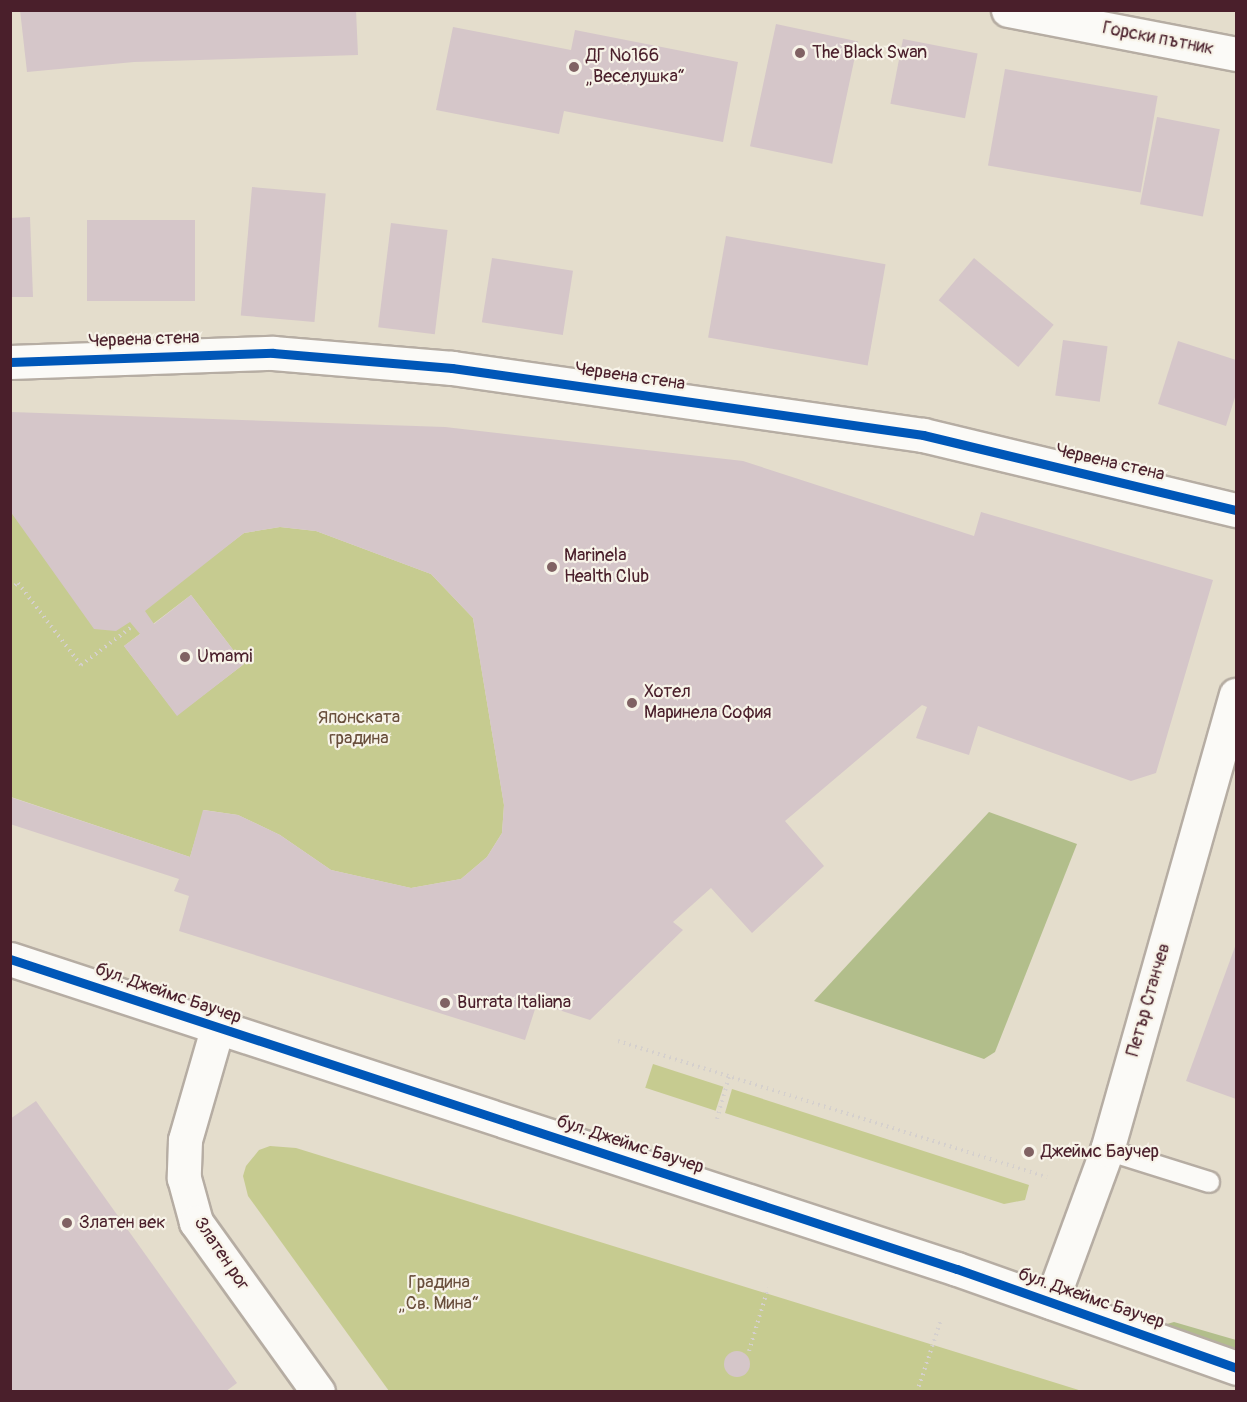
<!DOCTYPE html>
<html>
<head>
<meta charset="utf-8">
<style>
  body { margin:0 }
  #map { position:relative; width:1247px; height:1402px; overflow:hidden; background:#e4ddcc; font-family:Pangolin,sans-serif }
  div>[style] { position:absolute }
  .green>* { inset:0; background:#c6cb90; transform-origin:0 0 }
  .forest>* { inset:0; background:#b2be8b }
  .building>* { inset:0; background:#d5c6c9; transform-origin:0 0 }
  .round { border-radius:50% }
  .path>* { height:4px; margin-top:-2px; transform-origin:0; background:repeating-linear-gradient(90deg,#d5d0cd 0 1.5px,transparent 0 6px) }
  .roads { filter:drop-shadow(2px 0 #b6ada3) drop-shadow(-2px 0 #b6ada3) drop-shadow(0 2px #b6ada3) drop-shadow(0 -2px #b6ada3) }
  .service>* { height:20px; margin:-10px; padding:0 10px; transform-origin:10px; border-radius:10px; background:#fbfaf7 }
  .minor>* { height:33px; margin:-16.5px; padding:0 16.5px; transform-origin:16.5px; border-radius:16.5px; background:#fbfaf7 }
  .cycleway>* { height:9px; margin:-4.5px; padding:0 4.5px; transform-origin:4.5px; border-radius:4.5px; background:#0057b8 }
  .dots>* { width:16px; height:16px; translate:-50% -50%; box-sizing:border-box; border:3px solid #f7f3e8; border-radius:50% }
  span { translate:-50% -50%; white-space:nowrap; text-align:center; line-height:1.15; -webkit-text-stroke:4.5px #f7f3e8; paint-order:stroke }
  .street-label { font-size:18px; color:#4a1f2b }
  .poi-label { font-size:18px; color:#4a1f2b }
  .left { translate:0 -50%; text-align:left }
  .park-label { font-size:18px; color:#684e3b }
  .frame { position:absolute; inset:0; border:12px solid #4a1f2b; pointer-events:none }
</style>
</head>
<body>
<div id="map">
  <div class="green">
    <i style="clip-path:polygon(evenodd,10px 511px,116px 630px,244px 533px,280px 527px,316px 531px,431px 574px,473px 618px,504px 805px,502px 833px,487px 857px,461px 879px,411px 888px,331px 870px,280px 835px,238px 815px,204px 810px,190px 857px,11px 797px,10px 511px,191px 595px,244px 664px,177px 715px,124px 646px,191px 595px)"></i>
    <i style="left:653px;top:1064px;width:74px;height:25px;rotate:18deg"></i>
    <i style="clip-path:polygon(732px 1089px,1029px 1185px,1025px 1200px,1004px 1204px,725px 1113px)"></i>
    <i style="clip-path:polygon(270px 1146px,296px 1148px,1082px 1391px,389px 1391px,248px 1196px,243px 1176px,246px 1166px,259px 1150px)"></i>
  </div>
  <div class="forest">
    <i style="clip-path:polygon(989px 812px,1077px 844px,995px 1052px,984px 1059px,814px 1001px)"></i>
    <i style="clip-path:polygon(1174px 1322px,1236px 1340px,1236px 1352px,1167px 1329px,1167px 1324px)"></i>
  </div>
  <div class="building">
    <i style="clip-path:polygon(20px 10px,356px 10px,358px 55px,134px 62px,27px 72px)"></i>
    <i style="left:776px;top:24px;width:84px;height:125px;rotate:12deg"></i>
    <i style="clip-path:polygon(453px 27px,571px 50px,575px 30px,738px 62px,723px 142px,564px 111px,559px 134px,436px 110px)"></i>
    <i style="left:903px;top:39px;width:76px;height:66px;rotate:11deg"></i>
    <i style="left:1005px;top:69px;width:155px;height:98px;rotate:10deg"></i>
    <i style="left:1157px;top:117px;width:64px;height:89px;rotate:11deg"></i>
    <i style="left:252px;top:187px;width:74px;height:129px;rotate:5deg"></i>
    <i style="clip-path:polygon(30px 217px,33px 297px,10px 297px,10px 218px)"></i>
    <i style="left:87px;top:220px;width:108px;height:81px"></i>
    <i style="left:391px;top:223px;width:57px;height:105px;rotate:7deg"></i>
    <i style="left:726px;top:236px;width:162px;height:103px;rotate:10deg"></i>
    <i style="left:492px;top:258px;width:82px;height:65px;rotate:9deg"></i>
    <i style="left:974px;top:258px;width:104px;height:55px;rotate:40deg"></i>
    <i style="left:1063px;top:340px;width:45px;height:56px;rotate:8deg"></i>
    <i style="clip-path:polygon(1178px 341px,1236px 360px,1236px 394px,1226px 426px,1158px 404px)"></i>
    <i style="clip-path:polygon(11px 412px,445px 427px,743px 461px,974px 536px,981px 512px,1213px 580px,1156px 773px,1131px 781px,978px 726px,969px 755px,916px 738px,927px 707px,922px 705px,785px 821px,824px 866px,752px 933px,711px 888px,673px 922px,683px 930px,590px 1020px,537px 1003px,525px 1040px,179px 931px,189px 896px,174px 891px,179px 879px,10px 824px,10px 797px,190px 857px,203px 810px,238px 815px,280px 835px,331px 870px,411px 888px,461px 879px,487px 857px,502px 833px,504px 805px,473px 618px,431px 574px,316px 531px,280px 527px,244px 533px,145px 611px,154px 624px,191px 595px,244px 664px,177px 716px,124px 646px,140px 634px,130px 622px,116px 631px,94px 629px,10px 511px)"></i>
    <i style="clip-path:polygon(1236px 944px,1236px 1099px,1186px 1081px)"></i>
    <i style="clip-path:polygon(36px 1101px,237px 1383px,225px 1392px,10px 1392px,10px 1119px)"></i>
    <i class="round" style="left:724px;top:1351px;width:26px;height:26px"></i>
  </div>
  <div class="path">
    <i style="left:10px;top:589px;width:10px;rotate:-37deg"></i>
    <i style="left:18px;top:583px;width:103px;rotate:52.5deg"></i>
    <i style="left:81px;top:665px;width:65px;rotate:-36.9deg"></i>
    <i style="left:618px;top:1041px;width:450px;rotate:17.6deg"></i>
    <i style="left:717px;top:1119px;width:44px;rotate:-74.1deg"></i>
    <i style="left:749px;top:1351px;width:66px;rotate:-73.2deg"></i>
    <i style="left:917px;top:1392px;width:76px;rotate:-71.6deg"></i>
  </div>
  <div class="roads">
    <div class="service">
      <i style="left:1107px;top:1150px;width:107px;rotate:17.4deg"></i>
    </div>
    <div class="minor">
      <i style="left:1008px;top:10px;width:232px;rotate:10.9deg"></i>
      <i style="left:10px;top:362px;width:263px;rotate:-2deg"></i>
      <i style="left:273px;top:353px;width:180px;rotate:4.8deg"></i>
      <i style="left:452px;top:368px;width:476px;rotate:8.1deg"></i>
      <i style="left:923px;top:435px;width:322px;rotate:13.5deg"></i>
      <i style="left:10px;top:959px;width:996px;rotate:18.13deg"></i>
      <i style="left:957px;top:1269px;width:296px;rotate:19.5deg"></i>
      <i style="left:217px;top:1029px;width:116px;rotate:106.1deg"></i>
      <i style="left:185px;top:1140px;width:38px;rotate:92deg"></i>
      <i style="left:184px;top:1178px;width:46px;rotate:74.7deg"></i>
      <i style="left:196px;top:1222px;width:209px;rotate:54.3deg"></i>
      <i style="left:1051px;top:1302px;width:162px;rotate:-69.8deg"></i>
      <i style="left:1107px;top:1150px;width:473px;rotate:-74.2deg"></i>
    </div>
  </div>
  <div class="cycleway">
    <i style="left:10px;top:362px;width:263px;rotate:-2deg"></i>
    <i style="left:273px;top:353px;width:180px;rotate:4.8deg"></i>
    <i style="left:452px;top:368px;width:476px;rotate:8.1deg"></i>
    <i style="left:923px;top:435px;width:322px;rotate:13.5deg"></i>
    <i style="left:10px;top:959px;width:996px;rotate:18.13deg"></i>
    <i style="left:957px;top:1269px;width:296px;rotate:19.5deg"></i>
  </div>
  <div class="dots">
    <i style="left:800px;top:53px;background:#806263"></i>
    <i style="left:574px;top:67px;background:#806263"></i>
    <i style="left:552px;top:567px;background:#806263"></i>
    <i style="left:185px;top:657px;background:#806263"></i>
    <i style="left:632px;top:703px;background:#806263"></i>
    <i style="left:445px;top:1003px;background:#806263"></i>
    <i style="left:1029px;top:1152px;background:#806263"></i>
    <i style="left:67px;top:1223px;background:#806263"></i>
  </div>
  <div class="street-label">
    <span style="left:1158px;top:39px;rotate:11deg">Горски пътник</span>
    <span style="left:144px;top:340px;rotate:-2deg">Червена стена</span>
    <span style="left:630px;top:377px;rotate:8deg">Червена стена</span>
    <span style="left:1110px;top:463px;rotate:13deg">Червена стена</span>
    <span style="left:168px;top:994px;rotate:19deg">бул. Джеймс Баучер</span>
    <span style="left:1149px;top:1000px;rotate:-74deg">Петър Станчев</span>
    <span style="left:630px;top:1145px;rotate:18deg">бул. Джеймс Баучер</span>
    <span style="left:221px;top:1254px;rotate:56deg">Златен рог</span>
    <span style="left:1091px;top:1299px;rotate:19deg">бул. Джеймс Баучер</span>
  </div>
  <div class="poi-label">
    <span class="left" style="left:812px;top:53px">The Black Swan</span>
    <span class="left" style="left:586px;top:67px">ДГ №166<br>„Веселушка“</span>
    <span class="left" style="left:564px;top:567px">Marinela<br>Health Club</span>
    <span class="left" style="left:197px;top:657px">Umami</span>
    <span class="left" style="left:644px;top:703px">Хотел<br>Маринела София</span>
    <span class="left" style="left:457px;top:1003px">Burrata Italiana</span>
    <span class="left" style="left:1041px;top:1152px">Джеймс Баучер</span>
    <span class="left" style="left:79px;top:1223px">Златен век</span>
  </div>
  <div class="park-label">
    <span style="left:359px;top:729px">Японската<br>градина</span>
    <span style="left:439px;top:1294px">Градина<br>„Св. Мина“</span>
  </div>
  <div class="frame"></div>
</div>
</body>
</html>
